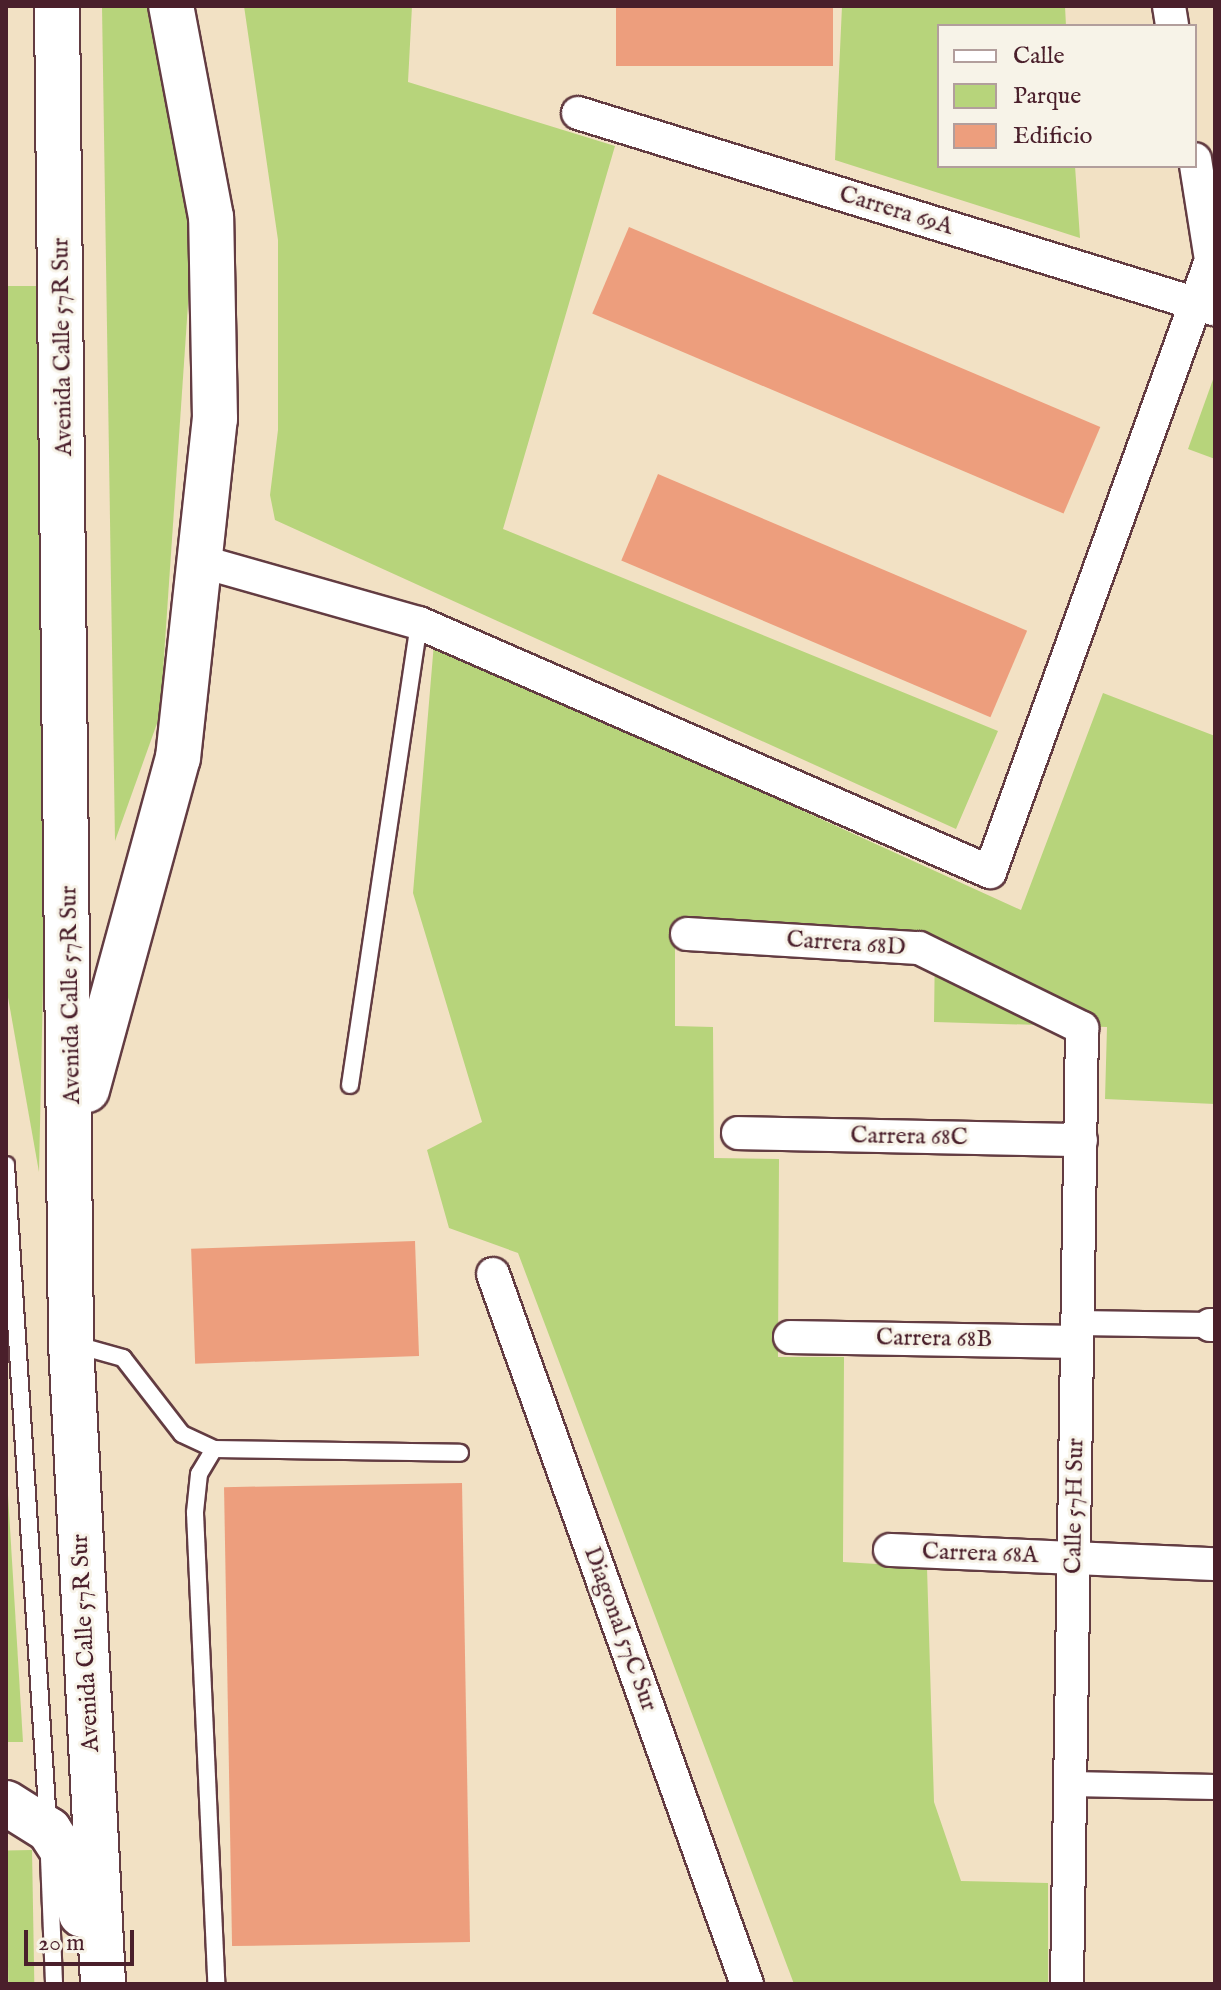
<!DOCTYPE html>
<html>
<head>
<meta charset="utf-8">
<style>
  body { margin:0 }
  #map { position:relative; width:1221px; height:1990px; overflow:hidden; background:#f2e1c4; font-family:"IM FELL English",serif }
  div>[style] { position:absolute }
  .green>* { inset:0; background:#b7d47b; transform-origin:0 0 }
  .building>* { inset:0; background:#ed9e7d; transform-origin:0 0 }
  .roads { filter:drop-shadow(2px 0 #633c42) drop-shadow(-2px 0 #633c42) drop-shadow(0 2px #633c42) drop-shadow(0 -2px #633c42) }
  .service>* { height:16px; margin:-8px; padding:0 8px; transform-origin:8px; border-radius:8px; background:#fff }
  .pedestrian>* { height:24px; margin:-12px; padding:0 12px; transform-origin:12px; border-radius:12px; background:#fff }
  .minor>* { height:32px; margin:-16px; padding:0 16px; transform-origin:16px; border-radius:16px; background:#fff }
  .trunk>* { height:44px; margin:-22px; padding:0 22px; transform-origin:22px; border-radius:22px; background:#fff }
  span { translate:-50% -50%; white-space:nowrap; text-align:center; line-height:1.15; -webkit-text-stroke:6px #f7f3e8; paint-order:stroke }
  .street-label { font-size:24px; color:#4a1f2b }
  .frame { position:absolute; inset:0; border:8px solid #4a1f2b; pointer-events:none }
  .legend { position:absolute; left:937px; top:24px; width:260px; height:144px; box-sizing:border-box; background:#f7f3e8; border:2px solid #b29e9c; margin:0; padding:10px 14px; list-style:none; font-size:24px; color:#4a1f2b }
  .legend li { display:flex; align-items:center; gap:16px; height:40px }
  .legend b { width:40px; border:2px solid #b29e9c }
  .scale { position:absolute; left:24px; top:1930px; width:110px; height:36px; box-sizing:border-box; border:4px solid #4a1f2b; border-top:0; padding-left:10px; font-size:24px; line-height:28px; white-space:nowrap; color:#4a1f2b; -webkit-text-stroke:6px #f7f3e8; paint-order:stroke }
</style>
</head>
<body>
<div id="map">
  <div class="green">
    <i style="clip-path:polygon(102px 6px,149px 6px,187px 201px,190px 275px,160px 715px,115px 841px)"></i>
    <i style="clip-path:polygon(244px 6px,412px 6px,408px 82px,615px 146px,503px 529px,998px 731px,956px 829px,275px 520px,270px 495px,278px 430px,278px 240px)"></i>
    <i style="clip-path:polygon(842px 6px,1065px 6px,1066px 26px,939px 26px,939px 166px,1075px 166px,1080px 238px,835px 160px)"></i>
    <i style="clip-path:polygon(6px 286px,39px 286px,48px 749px,39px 1172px,6px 986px)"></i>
    <i style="clip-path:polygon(1215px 374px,1215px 459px,1188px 449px)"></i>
    <i style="clip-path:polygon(434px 643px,1021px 910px,1103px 693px,1215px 736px,1215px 1104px,1105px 1099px,1107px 1027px,934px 1022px,935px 940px,675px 919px,675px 1026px,713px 1027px,714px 1158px,779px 1159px,778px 1357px,844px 1357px,843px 1562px,927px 1567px,934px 1802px,961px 1881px,1048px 1883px,1048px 1984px,794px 1984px,518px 1253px,449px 1228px,427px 1150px,482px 1122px,413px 893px)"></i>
    <i style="clip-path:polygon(6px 1462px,23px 1742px,6px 1742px)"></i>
    <i style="left:32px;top:1850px;width:134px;height:26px;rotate:89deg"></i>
  </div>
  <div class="building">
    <i style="left:616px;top:6px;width:217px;height:60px"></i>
    <i style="left:629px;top:227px;width:512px;height:94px;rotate:23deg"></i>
    <i style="left:658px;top:474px;width:401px;height:94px;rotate:23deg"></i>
    <i style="left:415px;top:1241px;width:115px;height:224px;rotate:88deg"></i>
    <i style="left:462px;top:1483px;width:459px;height:238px;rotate:89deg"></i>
  </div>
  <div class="roads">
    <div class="service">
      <i style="left:350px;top:1085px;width:467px;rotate:-81.5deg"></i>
      <i style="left:6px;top:1165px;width:659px;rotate:86.35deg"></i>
      <i style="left:73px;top:1344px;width:52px;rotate:15.6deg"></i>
      <i style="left:123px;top:1358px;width:96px;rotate:52.2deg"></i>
      <i style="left:182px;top:1434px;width:35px;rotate:25deg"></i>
      <i style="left:214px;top:1449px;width:246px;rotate:0.9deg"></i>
      <i style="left:214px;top:1449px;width:29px;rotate:121deg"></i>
      <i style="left:199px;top:1474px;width:39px;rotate:96deg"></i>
      <i style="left:195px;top:1513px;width:471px;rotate:87.4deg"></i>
      <i style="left:49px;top:1858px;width:126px;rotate:87.7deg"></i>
    </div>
    <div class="pedestrian">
      <i style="left:1078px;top:1323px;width:132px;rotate:0.9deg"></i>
      <i style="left:1071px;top:1784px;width:144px;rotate:1.2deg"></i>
    </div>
    <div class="minor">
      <i style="left:1169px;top:6px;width:20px;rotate:81deg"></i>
      <i style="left:578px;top:113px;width:665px;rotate:17.15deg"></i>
      <i style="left:203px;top:562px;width:224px;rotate:15.8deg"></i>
      <i style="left:419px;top:623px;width:623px;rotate:23.56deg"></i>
      <i style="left:990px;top:872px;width:651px;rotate:-70.14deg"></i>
      <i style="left:1211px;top:260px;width:102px;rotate:-99deg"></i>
      <i style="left:687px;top:934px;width:232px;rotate:3.5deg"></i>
      <i style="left:919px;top:948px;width:182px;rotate:26.1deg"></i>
      <i style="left:1082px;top:1028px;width:956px;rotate:90.9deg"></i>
      <i style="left:738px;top:1133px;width:343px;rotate:1.2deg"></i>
      <i style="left:493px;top:1274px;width:754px;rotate:70.32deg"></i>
      <i style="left:1210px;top:1325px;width:5px"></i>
      <i style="left:790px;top:1337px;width:287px;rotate:1deg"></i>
      <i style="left:890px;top:1550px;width:325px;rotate:2.5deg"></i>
    </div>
    <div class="trunk">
      <i style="left:57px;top:6px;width:1337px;rotate:89.4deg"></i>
      <i style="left:71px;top:1343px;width:642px;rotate:87.14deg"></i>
      <i style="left:87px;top:1090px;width:344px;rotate:-74.7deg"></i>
      <i style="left:178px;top:758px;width:341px;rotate:-83.8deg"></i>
      <i style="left:215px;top:419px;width:202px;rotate:-91.1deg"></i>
      <i style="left:211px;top:217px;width:215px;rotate:-100.7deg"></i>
      <i style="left:6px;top:1803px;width:51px;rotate:32.1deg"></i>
      <i style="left:49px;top:1830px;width:35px;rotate:57deg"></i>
      <i style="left:68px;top:1859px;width:57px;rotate:76.7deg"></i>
    </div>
  </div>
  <div class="street-label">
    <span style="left:896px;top:211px;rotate:17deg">Carrera 69A</span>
    <span style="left:63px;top:347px;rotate:-91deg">Avenida Calle 57R Sur</span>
    <span style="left:846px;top:944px;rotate:4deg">Carrera 68D</span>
    <span style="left:71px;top:995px;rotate:-91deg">Avenida Calle 57R Sur</span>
    <span style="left:909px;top:1137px;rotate:1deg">Carrera 68C</span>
    <span style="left:934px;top:1339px;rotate:1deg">Carrera 68B</span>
    <span style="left:1075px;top:1506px;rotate:-89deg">Calle 57H Sur</span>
    <span style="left:980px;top:1554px;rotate:2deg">Carrera 68A</span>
    <span style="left:620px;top:1629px;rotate:70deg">Diagonal 57C Sur</span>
    <span style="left:86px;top:1643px;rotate:-93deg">Avenida Calle 57R Sur</span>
  </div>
  <div class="frame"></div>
  <ul class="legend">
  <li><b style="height:10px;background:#fff"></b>Calle</li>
  <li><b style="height:22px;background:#b7d47b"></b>Parque</li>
  <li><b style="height:22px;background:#ed9e7d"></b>Edificio</li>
  </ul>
  <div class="scale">20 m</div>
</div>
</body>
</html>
